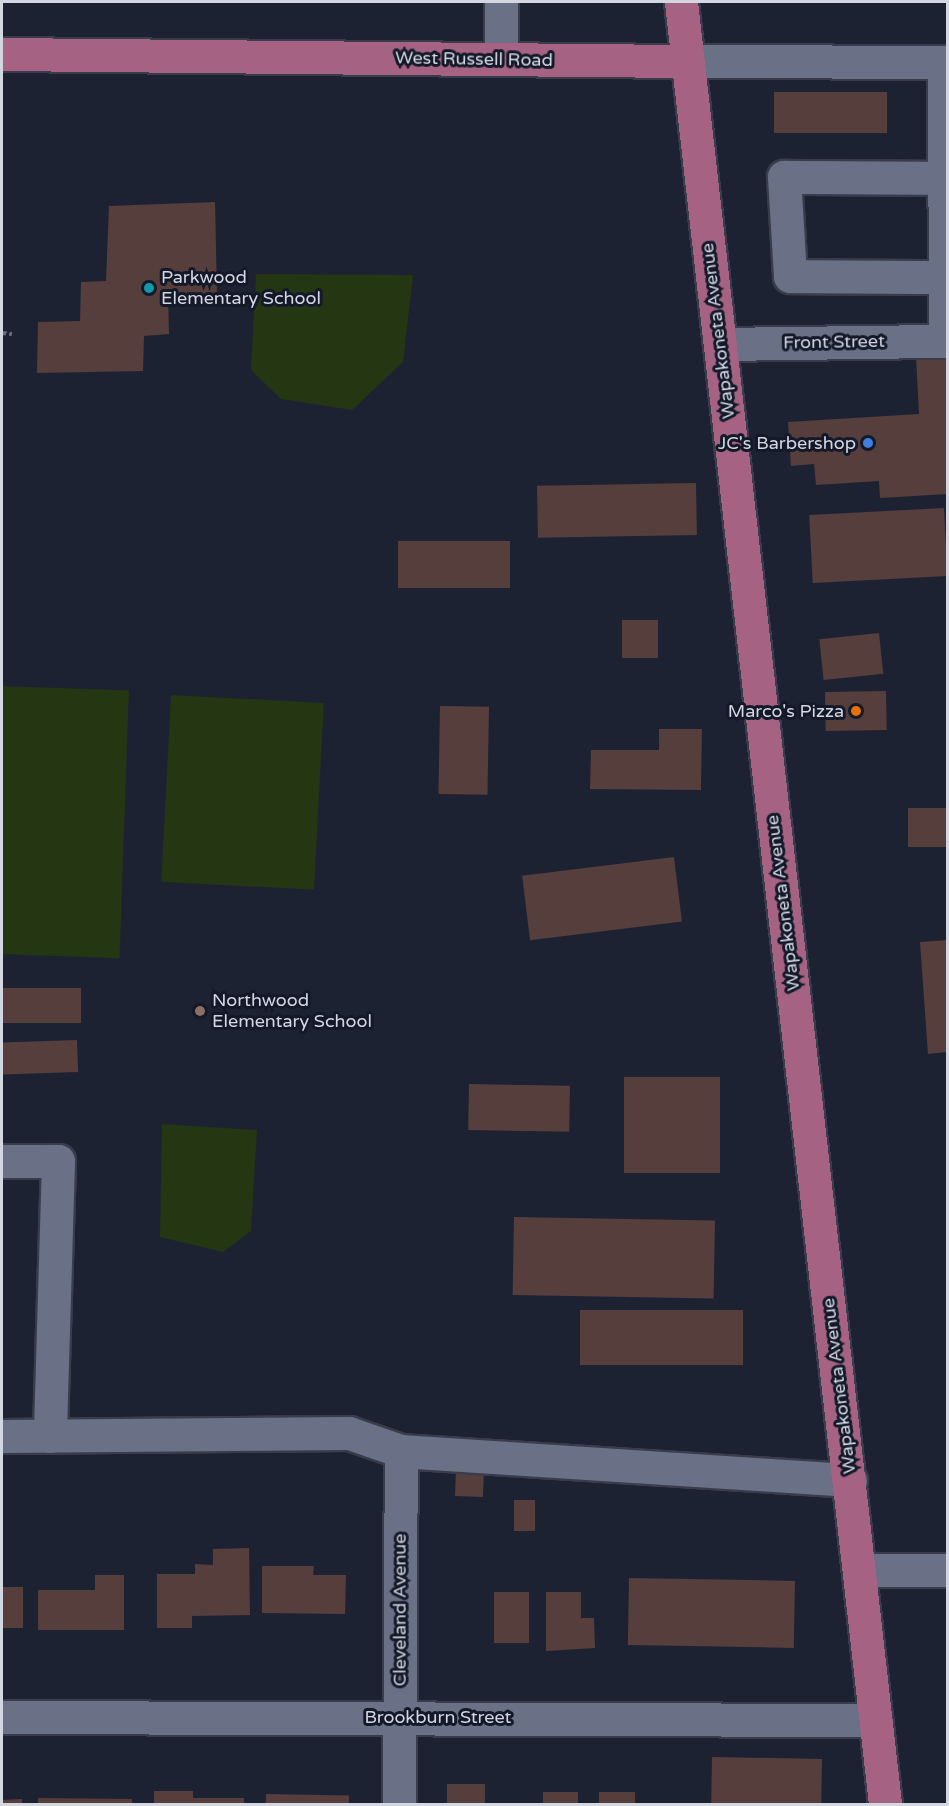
<!DOCTYPE html>
<html>
<head>
<meta charset="utf-8">
<style>
  body { margin:0 }
  #map { position:relative; width:949px; height:1806px; overflow:hidden; background:#1d2233; font-family:"Varela Round",sans-serif }
  div>[style] { position:absolute }
  .green>* { inset:0; background:#243612; transform-origin:0 0 }
  .building>* { inset:0; background:#553e3c; transform-origin:0 0 }
  .path>* { height:4px; margin-top:-2px; transform-origin:0; background:repeating-linear-gradient(90deg,#696e7c 0 4.5px,transparent 0 7.5px) }
  .roads { filter:drop-shadow(2px 0 #383c4b) drop-shadow(-2px 0 #383c4b) drop-shadow(0 2px #383c4b) drop-shadow(0 -2px #383c4b) }
  .minor>* { height:33px; margin:-16.5px; padding:0 16.5px; transform-origin:16.5px; border-radius:16.5px; background:#6a7186 }
  .major>* { height:33px; margin:-16.5px; padding:0 16.5px; transform-origin:16.5px; border-radius:16.5px; background:#a56283 }
  .dots>* { width:16px; height:16px; translate:-50% -50%; box-sizing:border-box; border:3px solid #141929; border-radius:50% }
  span { translate:-50% -50%; white-space:nowrap; text-align:center; line-height:1.15; -webkit-text-stroke:6px #141929; paint-order:stroke }
  .street-label { font-size:18px; color:#d2d7e2 }
  .poi-label { font-size:18px; color:#d2d7e2 }
  .left { translate:0 -50%; text-align:left }
  .right { translate:-100% -50%; text-align:right }
  .frame { position:absolute; inset:0; border:3px solid #d2d7e2; pointer-events:none }
</style>
</head>
<body>
<div id="map">
  <div class="green">
    <i style="clip-path:polygon(256px 274px,413px 275px,403px 362px,352px 410px,281px 399px,251px 370px)"></i>
    <i style="left:2px;top:686px;width:127px;height:268px;rotate:2deg"></i>
    <i style="left:171px;top:695px;width:153px;height:187px;rotate:3deg"></i>
    <i style="clip-path:polygon(162px 1124px,257px 1130px,251px 1231px,223px 1252px,160px 1237px)"></i>
  </div>
  <div class="building">
    <i style="left:887px;top:92px;width:41px;height:113px;rotate:90deg"></i>
    <i style="clip-path:polygon(215px 202px,217px 294px,168px 296px,169px 334px,144px 336px,143px 371px,37px 373px,38px 322px,80px 321px,81px 282px,106px 281px,109px 206px)"></i>
    <i style="clip-path:polygon(948px 356px,948px 494px,880px 498px,879px 481px,816px 485px,814px 464px,791px 466px,788px 422px,919px 414px,916px 357px)"></i>
    <i style="left:696px;top:483px;width:52px;height:159px;rotate:89deg"></i>
    <i style="left:944px;top:508px;width:68px;height:135px;rotate:87deg"></i>
    <i style="left:398px;top:541px;width:112px;height:47px"></i>
    <i style="left:658px;top:620px;width:38px;height:36px;rotate:90deg"></i>
    <i style="left:879px;top:633px;width:41px;height:60px;rotate:84deg"></i>
    <i style="left:886px;top:691px;width:39px;height:61px;rotate:89deg"></i>
    <i style="left:440px;top:706px;width:49px;height:88px;rotate:1deg"></i>
    <i style="clip-path:polygon(659px 729px,702px 729px,701px 790px,590px 789px,591px 750px,659px 750px)"></i>
    <i style="left:948px;top:808px;width:39px;height:40px;rotate:90deg"></i>
    <i style="left:674px;top:857px;width:65px;height:153px;rotate:83deg"></i>
    <i style="clip-path:polygon(948px 940px,948px 1052px,928px 1054px,920px 942px)"></i>
    <i style="left:2px;top:988px;width:79px;height:35px"></i>
    <i style="left:77px;top:1040px;width:32px;height:75px;rotate:88deg"></i>
    <i style="left:624px;top:1077px;width:96px;height:96px"></i>
    <i style="left:469px;top:1084px;width:101px;height:46px;rotate:1deg"></i>
    <i style="left:514px;top:1217px;width:201px;height:78px;rotate:1deg"></i>
    <i style="left:580px;top:1310px;width:163px;height:55px"></i>
    <i style="left:456px;top:1468px;width:28px;height:28px;rotate:2deg"></i>
    <i style="left:535px;top:1500px;width:31px;height:21px;rotate:90deg"></i>
    <i style="clip-path:polygon(249px 1548px,250px 1615px,192px 1616px,192px 1628px,157px 1628px,157px 1574px,195px 1574px,195px 1564px,213px 1565px,213px 1549px)"></i>
    <i style="clip-path:polygon(262px 1566px,314px 1566px,313px 1575px,346px 1575px,345px 1614px,262px 1613px)"></i>
    <i style="clip-path:polygon(95px 1575px,124px 1575px,124px 1630px,38px 1630px,38px 1590px,95px 1590px)"></i>
    <i style="left:629px;top:1578px;width:166px;height:67px;rotate:1deg"></i>
    <i style="left:2px;top:1587px;width:21px;height:41px"></i>
    <i style="left:494px;top:1592px;width:35px;height:51px"></i>
    <i style="clip-path:polygon(546px 1592px,581px 1592px,581px 1618px,594px 1618px,595px 1648px,546px 1651px)"></i>
    <i style="left:712px;top:1757px;width:110px;height:47px;rotate:1deg"></i>
    <i style="left:447px;top:1784px;width:38px;height:20px"></i>
    <i style="clip-path:polygon(154px 1791px,193px 1791px,193px 1798px,244px 1798px,244px 1804px,154px 1804px)"></i>
    <i style="left:543px;top:1792px;width:35px;height:12px"></i>
    <i style="left:599px;top:1792px;width:36px;height:12px"></i>
    <i style="left:266px;top:1794px;width:83px;height:10px;rotate:1deg"></i>
    <i style="clip-path:polygon(38px 1798px,132px 1799px,132px 1804px,38px 1804px)"></i>
    <i style="clip-path:polygon(22px 1799px,22px 1804px,2px 1804px,2px 1800px)"></i>
  </div>
  <div class="path">
    <i style="left:2px;top:333px;width:10px;rotate:6deg"></i>
  </div>
  <div class="roads">
    <div class="minor">
      <i style="left:501px;top:2px;width:57px;rotate:90deg"></i>
      <i style="left:685px;top:61px;width:263px;rotate:0.2deg"></i>
      <i style="left:944px;top:62px;width:279px;rotate:89.8deg"></i>
      <i style="left:944px;top:178px;width:160px;rotate:-179.6deg"></i>
      <i style="left:784px;top:177px;width:99px;rotate:86.5deg"></i>
      <i style="left:790px;top:276px;width:155px;rotate:0.4deg"></i>
      <i style="left:720px;top:344px;width:228px;rotate:-0.8deg"></i>
      <i style="left:2px;top:1161px;width:56px"></i>
      <i style="left:58px;top:1161px;width:275px;rotate:91.7deg"></i>
      <i style="left:2px;top:1436px;width:347px;rotate:-0.5deg"></i>
      <i style="left:349px;top:1433px;width:55px;rotate:19.1deg"></i>
      <i style="left:401px;top:1451px;width:450px;rotate:3.7deg"></i>
      <i style="left:860px;top:1570px;width:88px"></i>
      <i style="left:2px;top:1717px;width:873px;rotate:0.2deg"></i>
      <i style="left:399px;top:1804px;width:353px;rotate:-89.7deg"></i>
    </div>
    <div class="major">
      <i style="left:681px;top:2px;width:1814px;rotate:83.54deg"></i>
      <i style="left:2px;top:54px;width:683px;rotate:0.59deg"></i>
    </div>
  </div>
  <div class="dots">
    <i style="left:149px;top:288px;background:#0f9aa8"></i>
    <i style="left:868px;top:443px;background:#3f7fe0"></i>
    <i style="left:856px;top:711px;background:#e8710a"></i>
    <i style="left:200px;top:1011px;background:#8d6e63"></i>
  </div>
  <div class="street-label">
    <span style="left:474px;top:59px;rotate:1deg">West Russell Road</span>
    <span style="left:718px;top:331px;rotate:-97deg">Wapakoneta Avenue</span>
    <span style="left:834px;top:342px;rotate:-1deg">Front Street</span>
    <span style="left:783px;top:903px;rotate:-97deg">Wapakoneta Avenue</span>
    <span style="left:839px;top:1386px;rotate:-97deg">Wapakoneta Avenue</span>
    <span style="left:400px;top:1610px;rotate:-90deg">Cleveland Avenue</span>
    <span style="left:438px;top:1717px">Brookburn Street</span>
  </div>
  <div class="poi-label">
    <span class="left" style="left:161px;top:288px">Parkwood<br>Elementary School</span>
    <span class="right" style="left:856px;top:443px">JC's Barbershop</span>
    <span class="right" style="left:844px;top:711px">Marco's Pizza</span>
    <span class="left" style="left:212px;top:1011px">Northwood<br>Elementary School</span>
  </div>
  <div class="frame"></div>
</div>
</body>
</html>
